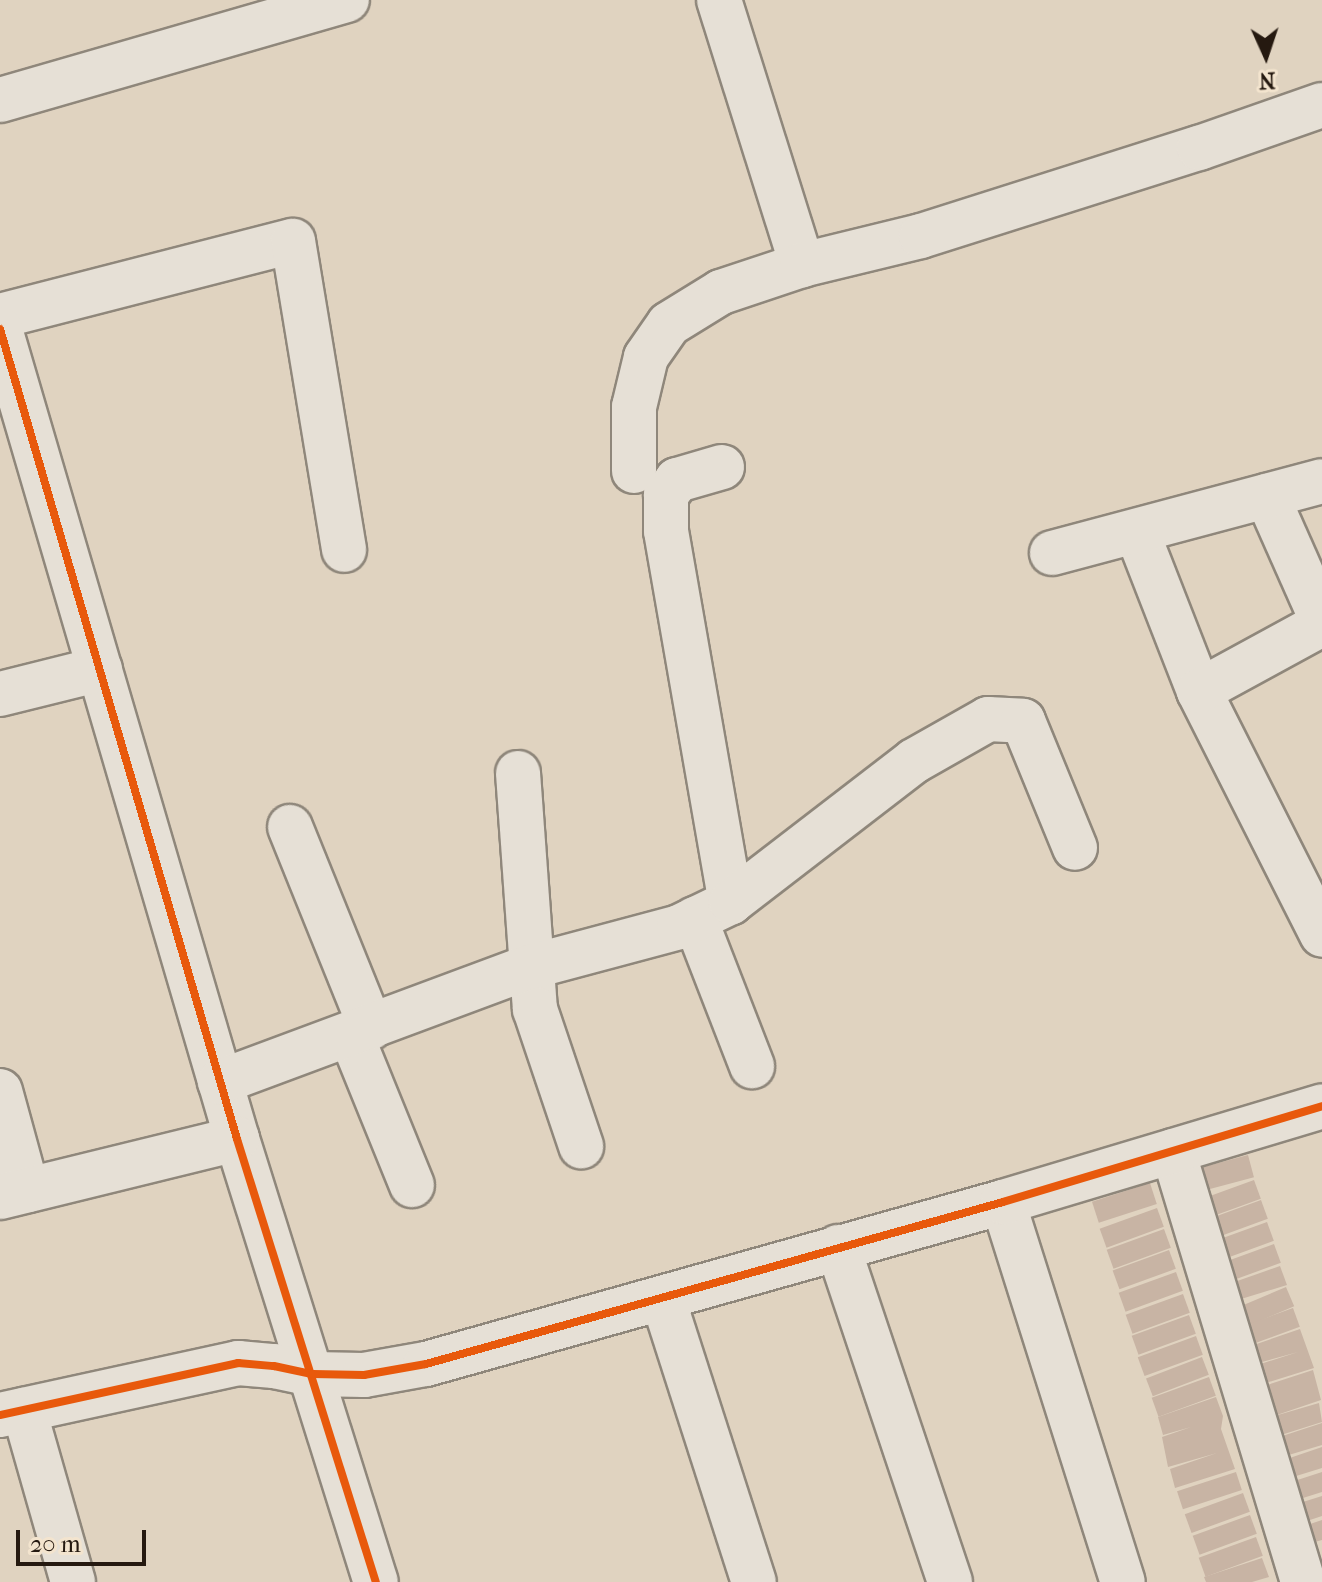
<!DOCTYPE html>
<html>
<head>
<meta charset="utf-8">
<style>
  body { margin:0 }
  #map { position:relative; width:1322px; height:1582px; overflow:hidden; background:#e0d3c0; font-family:"IM FELL French Canon",serif }
  div>[style] { position:absolute }
  .building>* { inset:0; background:#c8b4a4; transform-origin:0 0 }
  .roads { filter:drop-shadow(2px 0 #8f877b) drop-shadow(-2px 0 #8f877b) drop-shadow(0 2px #8f877b) drop-shadow(0 -2px #8f877b) }
  .minor>* { height:44px; margin:-22px; padding:0 22px; transform-origin:22px; border-radius:22px; background:#e6e0d6 }
  .cycleway>* { height:8px; margin:-4px; padding:0 4px; transform-origin:4px; border-radius:4px; background:#e8590c }
  span { translate:-50% -50%; white-space:nowrap; text-align:center; line-height:1.15; -webkit-text-stroke:7px #f3e4ce; paint-order:stroke }
  .north { position:absolute; left:1226px; top:16px; width:80px; height:80px; -webkit-text-stroke:6px #f3e4ce; paint-order:stroke; rotate:177deg; font-size:22px; font-weight:700; line-height:32px; text-align:center; color:#251910 }
  .north::after { content:''; display:block; margin:auto; width:28px; height:36px; background:#251910; clip-path:polygon(50% 0,100% 100%,50% 72%,0 100%) }
  .scale { position:absolute; left:16px; top:1530px; width:130px; height:36px; box-sizing:border-box; border:4px solid #251910; border-top:0; padding-left:10px; font-size:24px; line-height:28px; white-space:nowrap; color:#251910; -webkit-text-stroke:6px #f3e4ce; paint-order:stroke }
</style>
</head>
<body>
<div id="map">
  <div class="building">
    <i style="left:1248px;top:1155px;width:23px;height:62px;rotate:75deg"></i>
    <i style="left:1254px;top:1180px;width:20px;height:60px;rotate:70deg"></i>
    <i style="left:1150px;top:1183px;width:22px;height:61px;rotate:72deg"></i>
    <i style="left:1261px;top:1200px;width:20px;height:61px;rotate:70deg"></i>
    <i style="left:1157px;top:1208px;width:20px;height:61px;rotate:70deg"></i>
    <i style="left:1267px;top:1222px;width:20px;height:61px;rotate:70deg"></i>
    <i style="left:1164px;top:1229px;width:20px;height:61px;rotate:70deg"></i>
    <i style="left:1274px;top:1244px;width:20px;height:62px;rotate:70deg"></i>
    <i style="left:1169px;top:1250px;width:20px;height:60px;rotate:70deg"></i>
    <i style="clip-path:polygon(1280px 1266px,1287px 1285px,1228px 1303px,1223px 1286px)"></i>
    <i style="left:1176px;top:1272px;width:20px;height:61px;rotate:70deg"></i>
    <i style="left:1286px;top:1287px;width:21px;height:61px;rotate:67deg"></i>
    <i style="left:1183px;top:1294px;width:20px;height:61px;rotate:70deg"></i>
    <i style="left:1293px;top:1308px;width:20px;height:61px;rotate:70deg"></i>
    <i style="left:1189px;top:1315px;width:20px;height:61px;rotate:70deg"></i>
    <i style="clip-path:polygon(1300px 1329px,1314px 1368px,1253px 1387px,1248px 1368px,1298px 1352px,1247px 1366px,1242px 1349px)"></i>
    <i style="left:1196px;top:1336px;width:20px;height:62px;rotate:70deg"></i>
    <i style="left:1202px;top:1357px;width:19px;height:60px;rotate:69deg"></i>
    <i style="clip-path:polygon(1313px 1370px,1321px 1400px,1271px 1417px,1319px 1403px,1322px 1422px,1265px 1440px,1255px 1389px)"></i>
    <i style="left:1209px;top:1377px;width:20px;height:61px;rotate:70deg"></i>
    <i style="clip-path:polygon(1216px 1397px,1223px 1416px,1221px 1429px,1235px 1469px,1175px 1488px,1170px 1469px,1217px 1453px,1168px 1467px,1162px 1437px,1191px 1427px,1163px 1435px,1158px 1417px)"></i>
    <i style="clip-path:polygon(1322px 1423px,1322px 1445px,1272px 1460px,1267px 1441px)"></i>
    <i style="clip-path:polygon(1322px 1447px,1322px 1468px,1280px 1481px,1275px 1463px)"></i>
    <i style="left:1236px;top:1472px;width:19px;height:62px;rotate:72deg"></i>
    <i style="clip-path:polygon(1322px 1472px,1322px 1492px,1287px 1503px,1282px 1485px)"></i>
    <i style="left:1243px;top:1493px;width:20px;height:62px;rotate:70deg"></i>
    <i style="clip-path:polygon(1322px 1496px,1322px 1516px,1295px 1525px,1290px 1506px)"></i>
    <i style="left:1250px;top:1515px;width:20px;height:61px;rotate:70deg"></i>
    <i style="clip-path:polygon(1322px 1520px,1322px 1540px,1300px 1546px,1295px 1529px)"></i>
    <i style="left:1256px;top:1537px;width:20px;height:61px;rotate:70deg"></i>
    <i style="clip-path:polygon(1262px 1558px,1269px 1577px,1252px 1582px,1206px 1582px,1204px 1577px)"></i>
  </div>
  <div class="roads">
    <div class="minor">
      <i style="left:719px;top:0;width:278px;rotate:72.6deg"></i>
      <i style="left:0;top:100px;width:361px;rotate:-16.1deg"></i>
      <i style="left:0;top:316px;width:302px;rotate:-14.4deg"></i>
      <i style="left:293px;top:241px;width:313px;rotate:80.6deg"></i>
      <i style="left:0;top:329px;width:844px;rotate:73.69deg"></i>
      <i style="left:237px;top:1139px;width:464px;rotate:72.6deg"></i>
      <i style="left:722px;top:467px;width:47px;rotate:163.9deg"></i>
      <i style="left:677px;top:480px;width:19px;rotate:126deg"></i>
      <i style="left:666px;top:495px;width:36px;rotate:90deg"></i>
      <i style="left:666px;top:531px;width:377px;rotate:80.1deg"></i>
      <i style="left:634px;top:471px;width:64px;rotate:-90deg"></i>
      <i style="left:634px;top:407px;width:51px;rotate:-76.5deg"></i>
      <i style="left:646px;top:357px;width:40px;rotate:-55.1deg"></i>
      <i style="left:669px;top:324px;width:61px;rotate:-31.6deg"></i>
      <i style="left:721px;top:292px;width:85px;rotate:-18.4deg"></i>
      <i style="left:802px;top:265px;width:122px;rotate:-13.7deg"></i>
      <i style="left:921px;top:236px;width:292px;rotate:-17.6deg"></i>
      <i style="left:1199px;top:148px;width:130px;rotate:-19.3deg"></i>
      <i style="left:1267px;top:496px;width:136px;rotate:66.1deg"></i>
      <i style="left:1137px;top:532px;width:171px;rotate:68.7deg"></i>
      <i style="left:1199px;top:691px;width:273px;rotate:63.2deg"></i>
      <i style="left:1052px;top:553px;width:279px;rotate:-14.9deg"></i>
      <i style="left:1199px;top:691px;width:140px;rotate:-28.6deg"></i>
      <i style="left:0;top:694px;width:103px;rotate:-14deg"></i>
      <i style="left:518px;top:773px;width:237px;rotate:85.9deg"></i>
      <i style="left:535px;top:1009px;width:145px;rotate:71.4deg"></i>
      <i style="left:290px;top:827px;width:216px;rotate:68deg"></i>
      <i style="left:695px;top:919px;width:158px;rotate:68.8deg"></i>
      <i style="left:351px;top:1035px;width:162px;rotate:67.9deg"></i>
      <i style="left:220px;top:1082px;width:331px;rotate:-20.4deg"></i>
      <i style="left:530px;top:967px;width:154px;rotate:-15deg"></i>
      <i style="left:679px;top:927px;width:58px;rotate:-25.7deg"></i>
      <i style="left:731px;top:902px;width:231px;rotate:-37.6deg"></i>
      <i style="left:914px;top:761px;width:85px;rotate:-29.6deg"></i>
      <i style="left:988px;top:719px;width:35px;rotate:3deg"></i>
      <i style="left:1023px;top:721px;width:137px;rotate:67.7deg"></i>
      <i style="left:0;top:1091px;width:103px;rotate:74.7deg"></i>
      <i style="left:1173px;top:1151px;width:450px;rotate:73.2deg"></i>
      <i style="left:0;top:1197px;width:244px;rotate:-13.8deg"></i>
      <i style="left:1003px;top:1202px;width:398px;rotate:72.5deg"></i>
      <i style="left:838px;top:1247px;width:353px;rotate:71.5deg"></i>
      <i style="left:663px;top:1299px;width:297px;rotate:72.2deg"></i>
      <i style="left:24px;top:1410px;width:179px;rotate:74.1deg"></i>
      <i style="left:0;top:1415px;width:244px;rotate:-12.3deg"></i>
      <i style="left:238px;top:1363px;width:36px;rotate:5deg"></i>
      <i style="left:274px;top:1366px;width:40px;rotate:12deg"></i>
      <i style="left:313px;top:1374px;width:51px;rotate:1.1deg"></i>
      <i style="left:364px;top:1375px;width:63px;rotate:-10.1deg"></i>
      <i style="left:426px;top:1364px;width:599px;rotate:-15.68deg"></i>
      <i style="left:1003px;top:1202px;width:333px;rotate:-16.7deg"></i>
    </div>
  </div>
  <div class="cycleway">
    <i style="left:0;top:329px;width:844px;rotate:73.69deg"></i>
    <i style="left:237px;top:1139px;width:464px;rotate:72.6deg"></i>
    <i style="left:0;top:1415px;width:244px;rotate:-12.3deg"></i>
    <i style="left:238px;top:1363px;width:36px;rotate:5deg"></i>
    <i style="left:274px;top:1366px;width:40px;rotate:12deg"></i>
    <i style="left:313px;top:1374px;width:51px;rotate:1.1deg"></i>
    <i style="left:364px;top:1375px;width:63px;rotate:-10.1deg"></i>
    <i style="left:426px;top:1364px;width:599px;rotate:-15.68deg"></i>
    <i style="left:1003px;top:1202px;width:333px;rotate:-16.7deg"></i>
  </div>
  <div class="north">N</div>
  <div class="scale">20 m</div>
</div>
</body>
</html>
